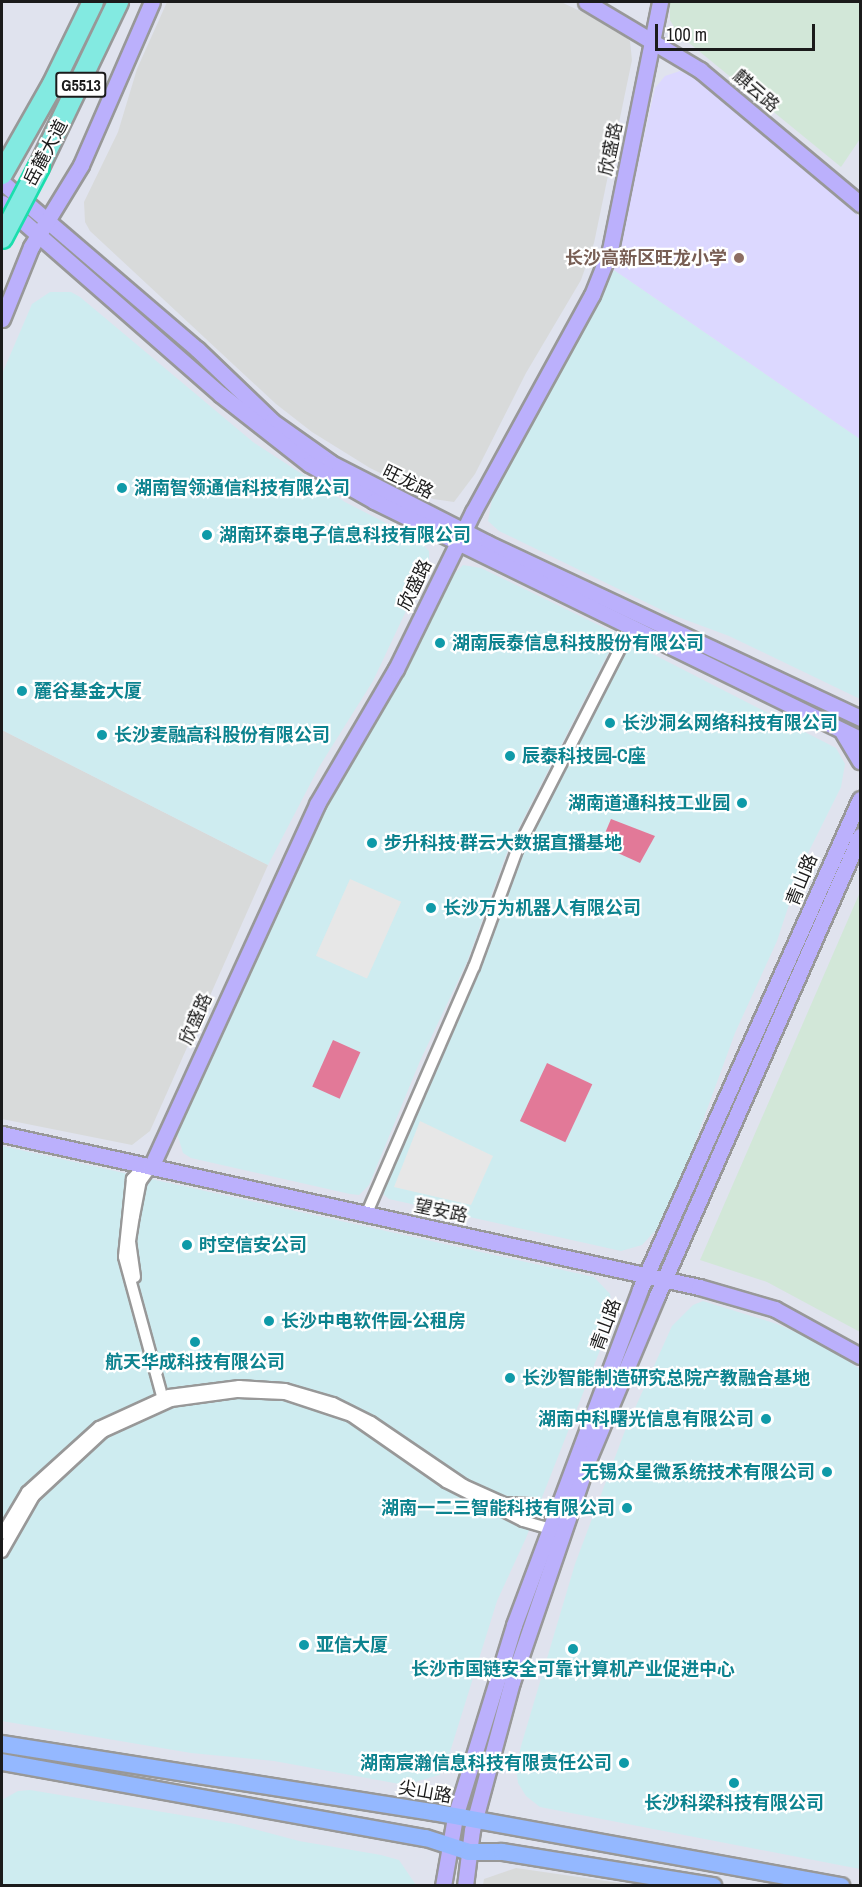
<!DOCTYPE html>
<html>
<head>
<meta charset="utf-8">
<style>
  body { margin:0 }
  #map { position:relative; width:862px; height:1887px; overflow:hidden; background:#e0e3ee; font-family:"Archivo Narrow","Noto Sans SC",sans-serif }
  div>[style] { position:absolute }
  .residential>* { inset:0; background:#d8dada }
  .commercial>* { inset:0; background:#ceecf0 }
  .industrial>* { inset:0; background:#d2e7d8 }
  .education>* { inset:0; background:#dcd8ff }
  .pitch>* { inset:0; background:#e27998; transform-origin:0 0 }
  .parking>* { inset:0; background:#e7e7e7; transform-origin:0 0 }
  .roads { filter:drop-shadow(2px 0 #989898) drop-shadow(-2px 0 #989898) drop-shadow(0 2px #989898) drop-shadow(0 -2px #989898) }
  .street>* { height:10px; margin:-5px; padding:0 5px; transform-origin:5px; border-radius:5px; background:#fff }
  .secondary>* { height:15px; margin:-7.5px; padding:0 7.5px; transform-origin:7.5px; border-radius:7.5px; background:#bbb0fc }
  .primary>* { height:16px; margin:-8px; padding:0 8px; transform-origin:8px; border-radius:8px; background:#94b8ff }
  .highway>* { height:20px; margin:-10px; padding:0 10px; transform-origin:10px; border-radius:10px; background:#83eae1 }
  .bridges { filter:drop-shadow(2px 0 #1bdead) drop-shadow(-2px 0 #1bdead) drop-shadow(0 2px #1bdead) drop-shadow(0 -2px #1bdead) }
  .highway-bridge>* { height:20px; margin:-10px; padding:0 10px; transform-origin:10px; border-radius:10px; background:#83eae1 }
  .dots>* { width:16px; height:16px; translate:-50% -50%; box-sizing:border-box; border:3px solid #fff; border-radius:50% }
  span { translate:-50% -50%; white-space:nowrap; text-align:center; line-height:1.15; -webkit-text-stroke:4.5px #fff; paint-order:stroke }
  .shield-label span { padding:2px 4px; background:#fff; border:2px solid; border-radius:4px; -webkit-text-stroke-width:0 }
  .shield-label { font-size:16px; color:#1b1b1b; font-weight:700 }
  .street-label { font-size:18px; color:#1b1b1b }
  .education-label { font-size:18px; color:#785e54; font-weight:700 }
  .right { translate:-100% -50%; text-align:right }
  .culture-label { font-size:18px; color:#0d838f; font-weight:700 }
  .left { translate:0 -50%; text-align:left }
  .frame { position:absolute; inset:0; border:3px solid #1b1b1b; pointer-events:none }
  .scale { position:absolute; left:655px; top:24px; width:160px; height:27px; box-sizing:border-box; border:3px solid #1b1b1b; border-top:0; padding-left:8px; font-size:18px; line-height:21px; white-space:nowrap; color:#1b1b1b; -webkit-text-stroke:4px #fff; paint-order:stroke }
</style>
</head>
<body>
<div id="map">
  <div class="residential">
    <i style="clip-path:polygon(167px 2px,561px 2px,618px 29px,630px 41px,632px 60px,594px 243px,581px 280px,526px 373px,475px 474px,454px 502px,433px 499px,370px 468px,312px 432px,276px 404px,90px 231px,85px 222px,84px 202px,118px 132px,137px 69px)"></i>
    <i style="clip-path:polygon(2px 730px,268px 865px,150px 1131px,132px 1145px,2px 1119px)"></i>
    <i style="clip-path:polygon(516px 1868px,634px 1885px,483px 1885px,484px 1879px)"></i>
  </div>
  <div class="commercial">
    <i style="clip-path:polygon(614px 270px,860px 439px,860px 699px,729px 636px,670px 614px,499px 531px,488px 521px,492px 499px)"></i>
    <i style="clip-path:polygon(50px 292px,71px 292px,80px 297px,253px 442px,345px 502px,417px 539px,429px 551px,429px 562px,373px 681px,319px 767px,268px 865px,2px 730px,2px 374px,32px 304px)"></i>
    <i style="clip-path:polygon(463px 565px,481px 568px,615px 633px,615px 640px,509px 847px,467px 962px,420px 1061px,369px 1185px,359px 1195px,350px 1194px,191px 1158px,183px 1153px,177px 1133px,246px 971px,333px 789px,447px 581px)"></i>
    <i style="clip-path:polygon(635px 645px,836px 748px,845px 764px,841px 787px,802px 865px,777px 941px,735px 1033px,687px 1164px,656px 1230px,642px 1245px,621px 1251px,389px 1199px,383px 1194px,384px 1187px,478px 971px,522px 853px,627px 650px)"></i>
    <i style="clip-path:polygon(2px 1146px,585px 1275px,594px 1277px,610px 1294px,613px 1317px,526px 1538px,497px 1601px,445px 1768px,439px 1775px,405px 1785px,274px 1761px,191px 1753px,2px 1721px)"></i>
    <i style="clip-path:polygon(703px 1301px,777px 1324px,824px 1345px,860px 1369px,860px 1869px,540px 1807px,526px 1796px,518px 1783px,516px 1767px,521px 1746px,575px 1564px,626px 1428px,672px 1326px,693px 1305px)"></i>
    <i style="clip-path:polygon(30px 1790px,235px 1824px,299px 1841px,381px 1855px,399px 1860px,416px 1885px,2px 1885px,2px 1800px,18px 1791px)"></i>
  </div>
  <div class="industrial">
    <i style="clip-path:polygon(670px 2px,860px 2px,860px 139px,841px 167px,678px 34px,670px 20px)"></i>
    <i style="clip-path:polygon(860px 892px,860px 1332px,767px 1282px,700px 1260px)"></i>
  </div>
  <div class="education">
    <i style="clip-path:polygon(680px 71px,696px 79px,860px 217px,860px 439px,614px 270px,655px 88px,665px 76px)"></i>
  </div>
  <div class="pitch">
    <i style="clip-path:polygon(611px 819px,655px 836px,640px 863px,600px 845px)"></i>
    <i style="left:333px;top:1040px;width:30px;height:51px;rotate:24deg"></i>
    <i style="left:547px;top:1063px;width:50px;height:64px;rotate:25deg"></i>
  </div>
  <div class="parking">
    <i style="left:350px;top:879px;width:56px;height:84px;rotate:24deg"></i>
    <i style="clip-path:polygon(420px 1121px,493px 1156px,471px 1205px,394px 1187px)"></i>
  </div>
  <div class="roads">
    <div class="street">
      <i style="left:144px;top:1166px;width:18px;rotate:133deg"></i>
      <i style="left:132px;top:1179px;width:78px;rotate:95.9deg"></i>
      <i style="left:124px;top:1257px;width:151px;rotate:74.7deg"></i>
      <i style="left:366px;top:1215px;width:270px;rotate:-66.5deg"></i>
      <i style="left:474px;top:967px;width:125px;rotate:-69.8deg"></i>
      <i style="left:517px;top:850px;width:233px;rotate:-62.9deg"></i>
      <i style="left:623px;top:643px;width:10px;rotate:-45deg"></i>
      <i style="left:630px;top:636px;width:16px;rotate:-4deg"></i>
      <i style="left:135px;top:1277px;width:36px;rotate:-98deg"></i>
      <i style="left:130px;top:1241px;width:25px;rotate:-81deg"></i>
      <i style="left:134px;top:1216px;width:36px;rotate:-79deg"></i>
      <i style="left:141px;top:1181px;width:17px;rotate:-54deg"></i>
      <i style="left:2px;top:1534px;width:49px;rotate:-59.2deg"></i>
      <i style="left:27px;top:1492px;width:97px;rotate:-42.1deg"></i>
      <i style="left:99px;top:1427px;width:77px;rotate:-24.6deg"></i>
      <i style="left:169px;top:1395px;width:71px;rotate:-7.3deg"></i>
      <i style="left:239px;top:1386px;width:46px;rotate:3.7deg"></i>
      <i style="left:285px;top:1389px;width:50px;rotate:16.3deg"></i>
      <i style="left:333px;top:1403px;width:42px;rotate:26.6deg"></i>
      <i style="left:371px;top:1422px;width:112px;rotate:34.1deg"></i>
      <i style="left:464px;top:1485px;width:44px;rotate:24.2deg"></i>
      <i style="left:504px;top:1503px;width:26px;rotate:2deg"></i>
      <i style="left:530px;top:1504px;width:31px;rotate:22deg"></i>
      <i style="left:2px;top:1552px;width:64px;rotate:-60.3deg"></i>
      <i style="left:34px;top:1496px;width:94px;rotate:-42.8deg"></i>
      <i style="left:103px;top:1432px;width:75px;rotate:-24.5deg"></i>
      <i style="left:171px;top:1401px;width:68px;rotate:-7.7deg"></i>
      <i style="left:238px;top:1392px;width:47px;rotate:2.4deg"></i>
      <i style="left:285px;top:1394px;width:70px;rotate:18.4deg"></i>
      <i style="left:351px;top:1416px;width:116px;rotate:34.8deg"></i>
      <i style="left:446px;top:1482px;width:86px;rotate:26.9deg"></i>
      <i style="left:523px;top:1521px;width:32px;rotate:16deg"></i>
    </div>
    <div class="secondary">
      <i style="left:586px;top:2px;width:133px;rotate:30.8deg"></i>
      <i style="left:700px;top:70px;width:209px;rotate:39.9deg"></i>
      <i style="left:2px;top:182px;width:257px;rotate:40.6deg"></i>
      <i style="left:197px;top:349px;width:104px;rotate:43.8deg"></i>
      <i style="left:272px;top:421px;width:72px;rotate:35.4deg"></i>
      <i style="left:331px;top:463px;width:175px;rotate:27.1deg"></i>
      <i style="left:487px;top:543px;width:412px;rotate:25.1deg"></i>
      <i style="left:2px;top:203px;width:290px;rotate:41.2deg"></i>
      <i style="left:220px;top:394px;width:113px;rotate:38.2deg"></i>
      <i style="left:309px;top:464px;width:75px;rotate:29.6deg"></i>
      <i style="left:374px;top:501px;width:541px;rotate:26.09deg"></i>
      <i style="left:2px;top:319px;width:78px;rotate:-68.1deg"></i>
      <i style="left:31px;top:247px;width:96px;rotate:-58.6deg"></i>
      <i style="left:81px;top:165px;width:178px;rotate:-66.5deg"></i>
      <i style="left:843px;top:733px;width:33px;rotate:59deg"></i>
      <i style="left:2px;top:1134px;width:714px;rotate:12.38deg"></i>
      <i style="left:699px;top:1287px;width:79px;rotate:16.1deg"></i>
      <i style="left:775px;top:1309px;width:97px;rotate:28.9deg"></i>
      <i style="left:151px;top:1167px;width:399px;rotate:-65.4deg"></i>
      <i style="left:317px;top:804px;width:156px;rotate:-59.7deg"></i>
      <i style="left:396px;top:669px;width:175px;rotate:-63.9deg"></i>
      <i style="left:473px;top:512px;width:247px;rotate:-61.3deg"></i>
      <i style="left:592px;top:295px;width:48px;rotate:-68.2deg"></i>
      <i style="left:610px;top:250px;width:253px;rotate:-78.6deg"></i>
      <i style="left:443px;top:1886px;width:70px;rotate:-80.1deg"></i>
      <i style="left:455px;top:1817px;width:201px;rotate:-72.9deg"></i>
      <i style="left:514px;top:1625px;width:359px;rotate:-69.4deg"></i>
      <i style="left:640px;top:1289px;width:537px;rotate:-65.82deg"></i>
      <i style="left:465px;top:1886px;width:56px;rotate:-82.9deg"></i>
      <i style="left:472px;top:1830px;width:153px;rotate:-74.9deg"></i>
      <i style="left:512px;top:1682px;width:235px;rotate:-71.1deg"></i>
      <i style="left:588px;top:1460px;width:176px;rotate:-67.2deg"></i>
      <i style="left:656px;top:1298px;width:505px;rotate:-66.18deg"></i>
    </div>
    <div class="primary">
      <i style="left:2px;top:1744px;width:436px;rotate:9deg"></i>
      <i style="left:433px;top:1812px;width:415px;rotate:10.3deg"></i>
      <i style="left:2px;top:1762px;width:431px;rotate:10.2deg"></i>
      <i style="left:426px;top:1838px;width:45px;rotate:18deg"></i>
      <i style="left:469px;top:1852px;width:33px"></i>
      <i style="left:502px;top:1852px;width:214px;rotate:9.2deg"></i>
    </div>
    <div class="highway">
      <i style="left:39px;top:167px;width:183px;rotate:-64.4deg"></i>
      <i style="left:2px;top:174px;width:103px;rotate:-60.5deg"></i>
      <i style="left:53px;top:84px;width:91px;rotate:-64deg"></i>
    </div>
  </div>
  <div class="bridges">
    <div class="highway-bridge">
      <i style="left:2px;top:238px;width:80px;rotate:-62.5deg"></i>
    </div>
  </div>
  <div class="dots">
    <i style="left:739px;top:258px;background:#8d6e63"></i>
    <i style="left:122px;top:488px;background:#0f9aa8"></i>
    <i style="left:207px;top:535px;background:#0f9aa8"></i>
    <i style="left:440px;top:643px;background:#0f9aa8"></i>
    <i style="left:22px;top:691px;background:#0f9aa8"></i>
    <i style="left:610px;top:723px;background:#0f9aa8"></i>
    <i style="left:102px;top:735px;background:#0f9aa8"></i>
    <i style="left:510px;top:756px;background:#0f9aa8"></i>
    <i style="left:742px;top:803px;background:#0f9aa8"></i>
    <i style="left:372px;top:843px;background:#0f9aa8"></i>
    <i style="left:431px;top:908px;background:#0f9aa8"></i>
    <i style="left:187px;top:1245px;background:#0f9aa8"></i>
    <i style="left:269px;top:1321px;background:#0f9aa8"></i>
    <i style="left:195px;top:1342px;background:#0f9aa8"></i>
    <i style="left:510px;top:1378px;background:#0f9aa8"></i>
    <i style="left:766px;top:1419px;background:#0f9aa8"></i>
    <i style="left:827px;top:1472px;background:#0f9aa8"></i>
    <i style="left:627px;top:1508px;background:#0f9aa8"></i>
    <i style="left:304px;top:1645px;background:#0f9aa8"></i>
    <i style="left:573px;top:1649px;background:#0f9aa8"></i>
    <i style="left:624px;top:1763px;background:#0f9aa8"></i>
    <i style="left:734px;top:1783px;background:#0f9aa8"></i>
  </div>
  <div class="shield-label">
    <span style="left:81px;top:85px">G5513</span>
  </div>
  <div class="street-label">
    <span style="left:756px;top:91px;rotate:41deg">麒云路</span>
    <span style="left:611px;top:149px;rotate:-78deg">欣盛路</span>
    <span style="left:46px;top:153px;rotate:-62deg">岳麓大道</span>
    <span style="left:408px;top:482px;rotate:26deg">旺龙路</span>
    <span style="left:415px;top:585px;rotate:-64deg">欣盛路</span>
    <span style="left:802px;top:880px;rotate:-68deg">青山路</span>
    <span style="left:196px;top:1019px;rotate:-66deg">欣盛路</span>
    <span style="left:441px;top:1211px;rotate:12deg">望安路</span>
    <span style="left:606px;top:1325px;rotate:-70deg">青山路</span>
    <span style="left:425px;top:1792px;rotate:10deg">尖山路</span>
  </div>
  <div class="education-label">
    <span class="right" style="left:727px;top:258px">长沙高新区旺龙小学</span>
  </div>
  <div class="culture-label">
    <span class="left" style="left:134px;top:488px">湖南智领通信科技有限公司</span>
    <span class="left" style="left:219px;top:535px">湖南环泰电子信息科技有限公司</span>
    <span class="left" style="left:452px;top:643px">湖南辰泰信息科技股份有限公司</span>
    <span class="left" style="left:34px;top:691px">麓谷基金大厦</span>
    <span class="left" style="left:622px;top:723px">长沙洞幺网络科技有限公司</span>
    <span class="left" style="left:114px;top:735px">长沙麦融高科股份有限公司</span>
    <span class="left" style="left:522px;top:756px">辰泰科技园-C座</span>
    <span class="right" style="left:730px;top:803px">湖南道通科技工业园</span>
    <span class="left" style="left:384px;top:843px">步升科技·群云大数据直播基地</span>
    <span class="left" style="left:443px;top:908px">长沙万为机器人有限公司</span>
    <span class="left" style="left:199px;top:1245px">时空信安公司</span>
    <span class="left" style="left:281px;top:1321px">长沙中电软件园-公租房</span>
    <span style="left:195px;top:1362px">航天华成科技有限公司</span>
    <span class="left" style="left:522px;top:1378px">长沙智能制造研究总院产教融合基地</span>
    <span class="right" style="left:754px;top:1419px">湖南中科曙光信息有限公司</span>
    <span class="right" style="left:815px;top:1472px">无锡众星微系统技术有限公司</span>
    <span class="right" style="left:615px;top:1508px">湖南一二三智能科技有限公司</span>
    <span class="left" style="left:316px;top:1645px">亚信大厦</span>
    <span style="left:573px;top:1669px">长沙市国链安全可靠计算机产业促进中心</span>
    <span class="right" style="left:612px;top:1763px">湖南宸瀚信息科技有限责任公司</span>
    <span style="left:734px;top:1803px">长沙科梁科技有限公司</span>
  </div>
  <div class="frame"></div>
  <div class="scale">100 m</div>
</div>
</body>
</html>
